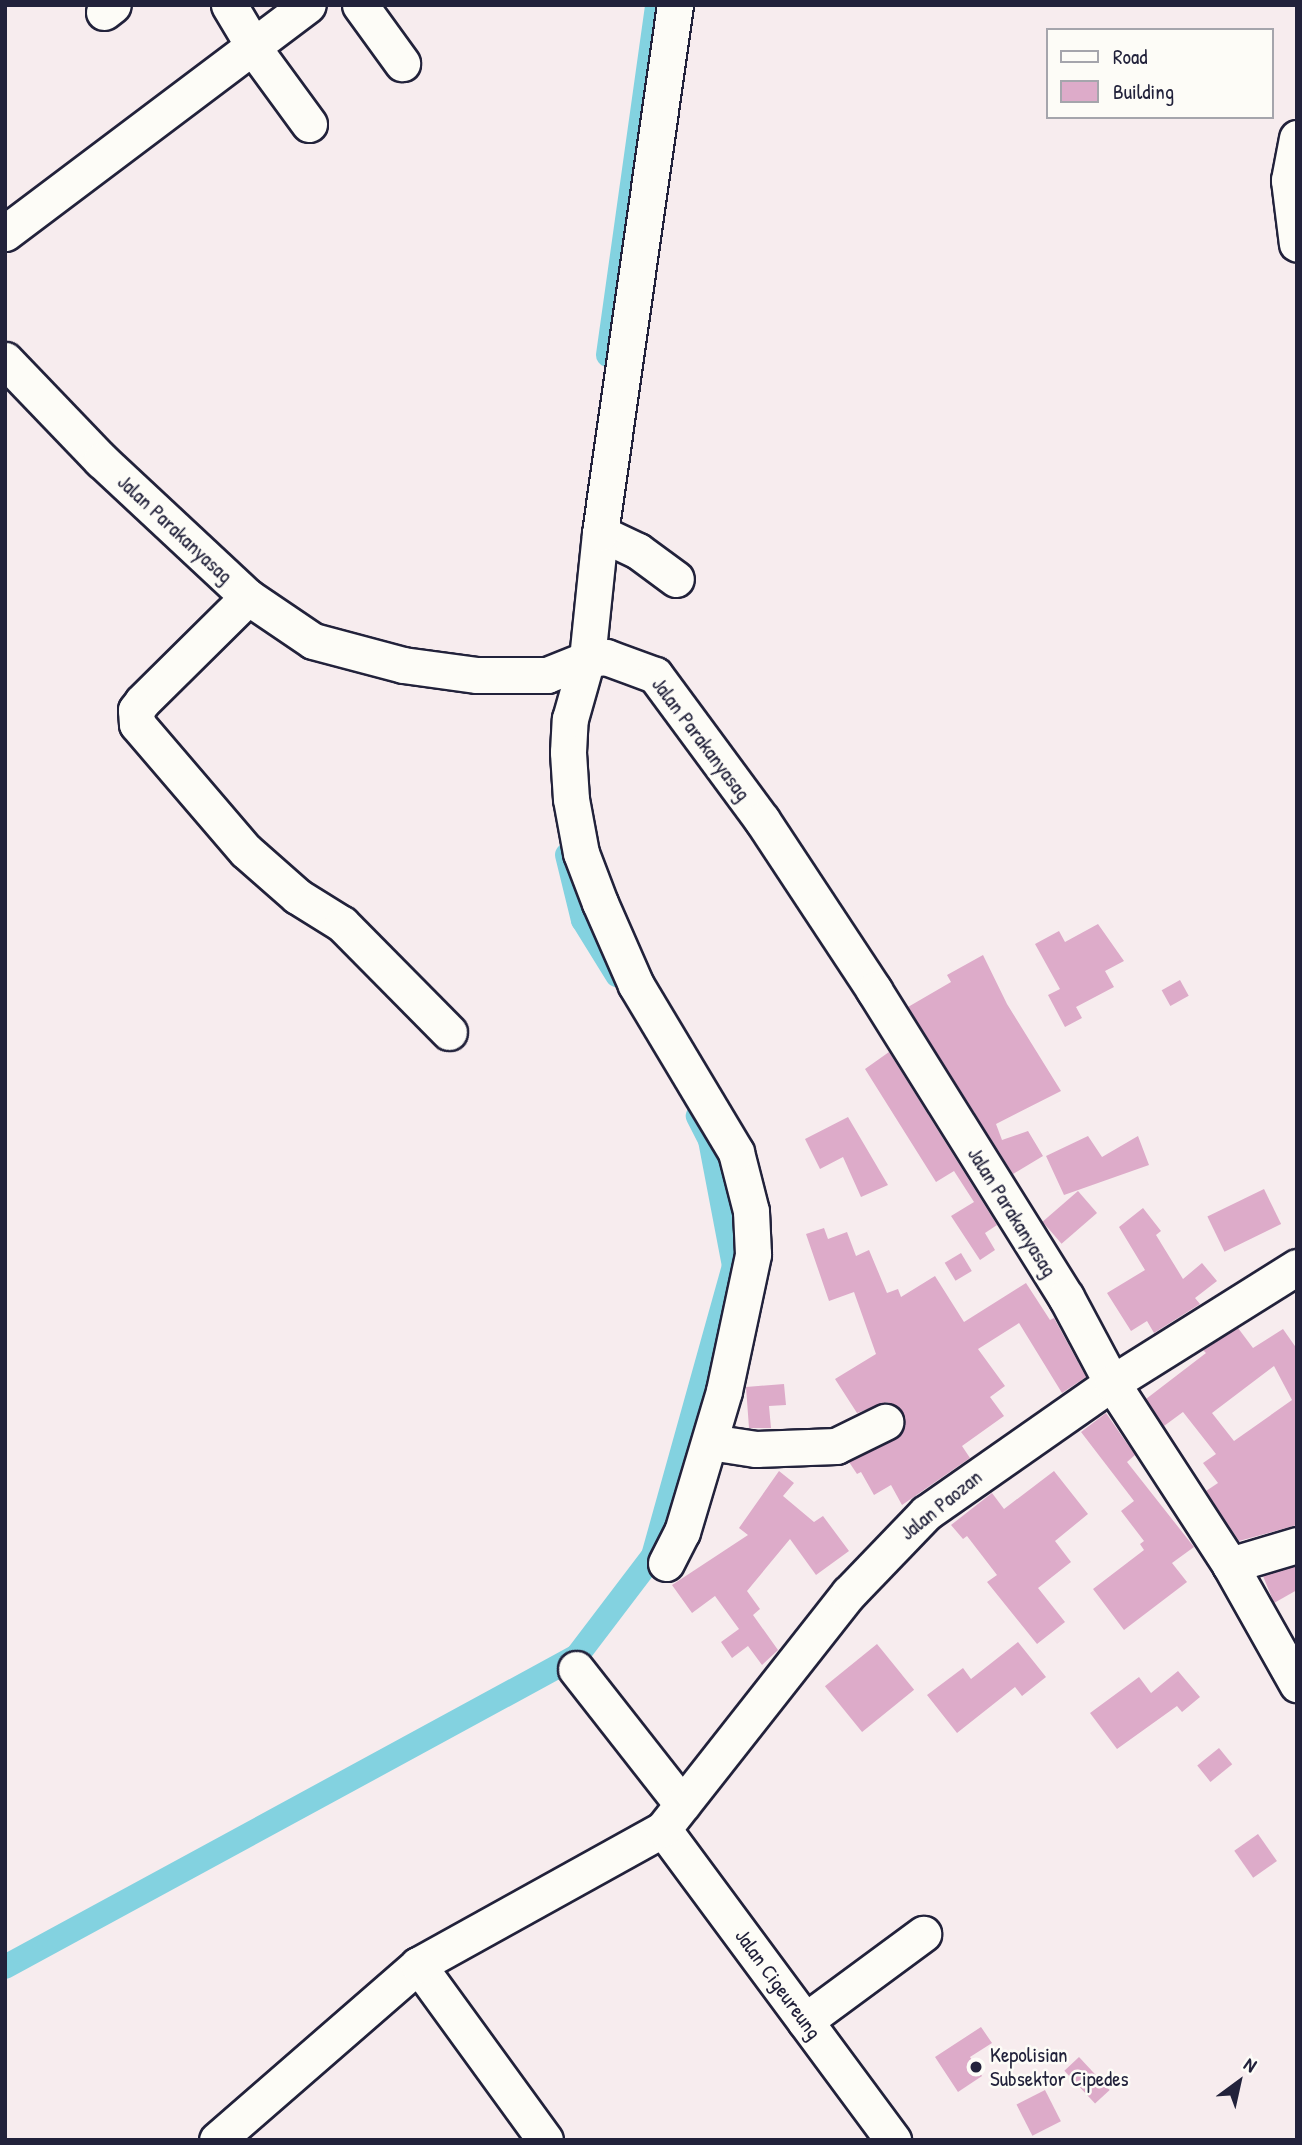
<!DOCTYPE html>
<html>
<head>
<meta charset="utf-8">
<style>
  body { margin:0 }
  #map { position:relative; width:1302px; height:2145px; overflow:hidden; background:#f7ecee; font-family:"Patrick Hand",sans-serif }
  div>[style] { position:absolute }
  .canal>* { height:24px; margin:-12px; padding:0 12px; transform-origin:12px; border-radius:12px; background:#83d2e0 }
  .building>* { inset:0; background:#ddabc9; transform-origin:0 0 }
  .roads { filter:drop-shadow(2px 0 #22223b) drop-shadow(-2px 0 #22223b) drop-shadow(0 2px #22223b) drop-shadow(0 -2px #22223b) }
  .minor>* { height:35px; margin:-17.5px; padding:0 17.5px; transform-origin:17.5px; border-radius:17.5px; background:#fdfcf7 }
  .dots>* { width:19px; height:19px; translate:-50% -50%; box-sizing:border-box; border:4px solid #fdfcf7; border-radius:50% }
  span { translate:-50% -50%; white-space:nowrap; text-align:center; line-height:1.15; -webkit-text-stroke:5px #fdfcf7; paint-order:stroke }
  .street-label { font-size:21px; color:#22223b }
  .poi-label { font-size:21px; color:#22223b }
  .left { translate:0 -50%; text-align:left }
  .frame { position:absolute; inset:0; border:7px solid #22223b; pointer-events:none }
  .legend { position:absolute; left:1046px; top:28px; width:228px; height:91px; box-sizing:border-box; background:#fdfcf7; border:2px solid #a5a5ac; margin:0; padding:9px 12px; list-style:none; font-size:21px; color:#22223b }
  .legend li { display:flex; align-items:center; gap:14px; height:35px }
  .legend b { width:35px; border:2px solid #a5a5ac }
  .north { position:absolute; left:1204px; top:2047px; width:70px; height:70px; -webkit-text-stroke:5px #fdfcf7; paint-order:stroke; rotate:33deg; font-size:19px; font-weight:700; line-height:28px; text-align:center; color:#22223b }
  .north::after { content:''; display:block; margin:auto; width:24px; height:32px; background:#22223b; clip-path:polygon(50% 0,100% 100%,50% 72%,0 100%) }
</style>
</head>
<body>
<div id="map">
  <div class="canal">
    <i style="left:608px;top:355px;width:353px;rotate:-82deg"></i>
    <i style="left:567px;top:855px;width:67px;rotate:76.2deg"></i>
    <i style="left:583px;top:920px;width:65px;rotate:58.3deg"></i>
    <i style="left:5px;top:1967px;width:651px;rotate:-28.53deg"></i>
    <i style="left:577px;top:1656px;width:126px;rotate:-52.8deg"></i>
    <i style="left:653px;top:1556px;width:301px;rotate:-74.4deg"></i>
    <i style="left:734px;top:1266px;width:128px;rotate:-100.8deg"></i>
    <i style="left:710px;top:1140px;width:27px;rotate:-117deg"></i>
  </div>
  <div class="building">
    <i style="clip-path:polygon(1098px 924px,1124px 961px,1105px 971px,1114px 987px,1076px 1007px,1082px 1018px,1065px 1027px,1048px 995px,1060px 989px,1035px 944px,1059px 931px,1065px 942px)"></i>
    <i style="clip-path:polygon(983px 955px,1007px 1004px,1061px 1091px,996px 1124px,1002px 1140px,1028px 1131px,1043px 1156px,1013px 1174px,908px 1007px,951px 982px,947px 975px)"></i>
    <i style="left:1180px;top:980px;width:18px;height:21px;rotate:61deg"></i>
    <i style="clip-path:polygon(889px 1052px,997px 1225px,985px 1233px,995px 1250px,980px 1260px,951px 1216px,974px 1202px,954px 1171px,936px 1182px,865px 1069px)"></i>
    <i style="clip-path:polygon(848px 1117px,888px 1185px,861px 1197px,843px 1157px,820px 1169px,805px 1139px)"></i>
    <i style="clip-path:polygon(1088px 1136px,1102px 1157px,1138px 1136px,1149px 1165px,1064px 1195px,1046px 1156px)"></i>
    <i style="left:1264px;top:1189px;width:39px;height:63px;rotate:64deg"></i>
    <i style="left:1078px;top:1191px;width:29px;height:47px;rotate:49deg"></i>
    <i style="clip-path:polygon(1143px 1208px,1161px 1231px,1156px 1235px,1183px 1279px,1202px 1263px,1217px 1281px,1195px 1298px,1200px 1304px,1154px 1333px,1147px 1321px,1131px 1331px,1107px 1293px,1145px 1270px,1119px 1227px)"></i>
    <i style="clip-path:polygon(824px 1228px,828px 1239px,847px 1232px,856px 1256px,869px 1250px,887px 1293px,898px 1289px,901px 1297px,935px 1276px,964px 1322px,1026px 1283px,1050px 1320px,1054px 1318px,1086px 1377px,1062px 1393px,1019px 1323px,978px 1349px,1005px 1386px,990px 1397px,1004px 1416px,962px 1446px,970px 1458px,902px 1505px,891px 1485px,874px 1495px,861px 1472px,857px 1474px,849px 1462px,894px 1440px,905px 1423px,903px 1413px,887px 1402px,857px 1413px,835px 1379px,876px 1354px,854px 1292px,829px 1301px,806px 1234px)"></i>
    <i style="left:961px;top:1253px;width:21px;height:19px;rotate:59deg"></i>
    <i style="clip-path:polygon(evenodd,1238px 1328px,1253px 1348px,1283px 1329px,1297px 1349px,1297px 1525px,1239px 1541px,1206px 1491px,1218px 1483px,1203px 1463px,1216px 1454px,1183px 1412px,1164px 1426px,1146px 1399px,1206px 1353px,1203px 1350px,1238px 1328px,1274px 1366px,1292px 1400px,1234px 1441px,1212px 1413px,1274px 1366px)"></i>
    <i style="clip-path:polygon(784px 1384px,786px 1405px,769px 1406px,771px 1428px,749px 1428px,746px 1387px)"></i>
    <i style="clip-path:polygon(1106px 1413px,1135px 1455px,1127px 1462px,1194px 1547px,1172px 1563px,1187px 1582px,1124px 1630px,1093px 1589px,1144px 1550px,1140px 1544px,1144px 1541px,1121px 1511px,1134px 1501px,1081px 1432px)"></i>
    <i style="clip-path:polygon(779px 1471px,794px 1483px,783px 1496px,814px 1522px,823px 1516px,849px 1551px,816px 1575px,790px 1539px,747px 1591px,760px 1609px,753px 1615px,778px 1650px,762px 1665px,748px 1646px,732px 1658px,721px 1642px,739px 1629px,715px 1596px,692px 1613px,672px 1585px,748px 1535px,739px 1528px)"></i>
    <i style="clip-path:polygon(1054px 1471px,1088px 1514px,1055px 1541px,1071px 1562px,1038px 1588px,1065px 1622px,1037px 1644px,987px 1582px,997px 1575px,967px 1536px,963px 1539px,951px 1525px,992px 1493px,1004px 1509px)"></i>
    <i style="clip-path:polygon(1297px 1566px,1297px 1590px,1274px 1603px,1263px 1576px)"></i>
    <i style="clip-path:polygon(1018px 1642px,1046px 1677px,1022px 1696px,1015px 1687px,957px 1733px,927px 1695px,963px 1668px,971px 1679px)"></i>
    <i style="left:877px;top:1644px;width:59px;height:67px;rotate:51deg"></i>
    <i style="clip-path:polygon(1178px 1671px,1200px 1697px,1182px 1712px,1177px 1706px,1117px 1749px,1090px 1713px,1139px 1677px,1151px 1693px)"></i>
    <i style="left:1219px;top:1748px;width:21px;height:28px;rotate:51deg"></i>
    <i style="left:1258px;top:1834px;width:33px;height:29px;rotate:55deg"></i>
    <i style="clip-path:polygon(981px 2027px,992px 2043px,970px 2057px,982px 2076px,958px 2092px,935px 2057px)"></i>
    <i style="left:1079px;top:2057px;width:45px;height:20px;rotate:47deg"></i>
    <i style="left:1045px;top:2090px;width:35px;height:32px;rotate:63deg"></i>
  </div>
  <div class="roads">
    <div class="minor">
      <i style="left:229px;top:5px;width:61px;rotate:59.2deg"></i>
      <i style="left:260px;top:57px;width:83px;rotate:53.8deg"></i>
      <i style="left:360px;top:5px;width:72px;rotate:54.1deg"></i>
      <i style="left:104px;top:12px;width:11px;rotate:-38deg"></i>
      <i style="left:1297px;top:138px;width:43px;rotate:100.8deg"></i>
      <i style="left:1289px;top:180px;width:64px;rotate:82.9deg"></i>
      <i style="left:5px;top:233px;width:379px;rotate:-37deg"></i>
      <i style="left:5px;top:360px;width:139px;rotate:46.2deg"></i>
      <i style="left:101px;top:460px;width:201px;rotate:43deg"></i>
      <i style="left:248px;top:597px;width:78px;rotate:34.1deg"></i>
      <i style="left:313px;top:641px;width:93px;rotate:14.9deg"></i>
      <i style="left:403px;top:665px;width:75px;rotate:7.7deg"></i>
      <i style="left:477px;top:675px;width:70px"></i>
      <i style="left:547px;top:675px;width:43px;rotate:-21.8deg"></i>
      <i style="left:587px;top:659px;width:19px;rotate:-6deg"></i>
      <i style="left:606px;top:657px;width:52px;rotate:20.2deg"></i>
      <i style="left:655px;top:675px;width:180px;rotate:53.6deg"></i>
      <i style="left:762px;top:820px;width:204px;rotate:56.6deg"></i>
      <i style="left:874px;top:990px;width:362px;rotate:58deg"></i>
      <i style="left:1066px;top:1297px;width:98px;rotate:61.9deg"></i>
      <i style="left:1112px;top:1383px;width:217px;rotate:57deg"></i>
      <i style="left:1230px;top:1565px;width:70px;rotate:-16.6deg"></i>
      <i style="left:600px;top:533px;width:42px;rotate:25.3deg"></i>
      <i style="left:638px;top:551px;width:47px;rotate:36.4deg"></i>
      <i style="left:248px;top:597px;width:149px;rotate:135.3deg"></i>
      <i style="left:142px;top:702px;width:10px;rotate:127deg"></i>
      <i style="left:136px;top:710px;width:14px;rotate:86deg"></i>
      <i style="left:137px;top:724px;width:167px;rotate:49.4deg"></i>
      <i style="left:246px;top:851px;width:68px;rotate:41.4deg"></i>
      <i style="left:297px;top:896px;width:53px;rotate:31.9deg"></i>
      <i style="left:342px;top:924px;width:152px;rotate:45.3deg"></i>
      <i style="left:710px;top:1442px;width:47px;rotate:8.7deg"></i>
      <i style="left:756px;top:1449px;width:80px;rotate:-2.1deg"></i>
      <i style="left:836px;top:1446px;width:55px;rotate:-26.1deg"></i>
      <i style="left:666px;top:1563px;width:35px;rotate:-63deg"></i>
      <i style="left:682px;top:1532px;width:147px;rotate:-73.4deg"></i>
      <i style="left:724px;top:1391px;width:140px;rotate:-78deg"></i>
      <i style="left:753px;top:1254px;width:43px;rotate:-92.7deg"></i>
      <i style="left:751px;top:1211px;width:61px;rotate:-104.3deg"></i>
      <i style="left:736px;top:1152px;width:195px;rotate:-120.9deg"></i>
      <i style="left:636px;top:985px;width:90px;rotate:-113.7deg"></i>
      <i style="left:600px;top:903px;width:53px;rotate:-110.8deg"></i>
      <i style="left:581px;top:853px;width:55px;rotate:-100.5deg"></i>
      <i style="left:571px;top:799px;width:47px;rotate:-93.7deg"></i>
      <i style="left:568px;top:752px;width:33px;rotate:-87deg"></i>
      <i style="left:570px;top:719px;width:62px;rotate:-74.2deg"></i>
      <i style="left:587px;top:659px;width:127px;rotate:-84.1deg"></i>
      <i style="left:600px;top:533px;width:533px;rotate:-81.92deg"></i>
      <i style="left:1230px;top:1565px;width:137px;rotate:60.6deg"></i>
      <i style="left:576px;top:1669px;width:172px;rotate:51.9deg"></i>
      <i style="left:663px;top:1829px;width:387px;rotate:53.5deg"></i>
      <i style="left:418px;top:1965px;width:216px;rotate:54deg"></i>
      <i style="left:805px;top:2021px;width:147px;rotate:-36.4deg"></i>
      <i style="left:217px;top:2140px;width:267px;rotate:-41deg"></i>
      <i style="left:418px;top:1965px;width:280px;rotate:-29deg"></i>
      <i style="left:663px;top:1829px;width:300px;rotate:-51.8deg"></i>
      <i style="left:849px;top:1593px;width:111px;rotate:-46.1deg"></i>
      <i style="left:926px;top:1513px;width:227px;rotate:-35deg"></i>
      <i style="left:1112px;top:1383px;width:218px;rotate:-32.1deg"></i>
    </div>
  </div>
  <div class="dots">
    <i style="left:976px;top:2067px;background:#22223b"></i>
  </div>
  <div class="street-label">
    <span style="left:175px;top:529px;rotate:43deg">Jalan Parakanyasag</span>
    <span style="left:701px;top:739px;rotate:53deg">Jalan Parakanyasag</span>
    <span style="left:1012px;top:1212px;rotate:58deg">Jalan Parakanyasag</span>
    <span style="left:941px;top:1505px;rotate:-39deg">Jalan Paozan</span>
    <span style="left:778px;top:1984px;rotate:54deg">Jalan Cigeureung</span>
  </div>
  <div class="poi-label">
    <span class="left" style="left:990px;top:2067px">Kepolisian<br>Subsektor Cipedes</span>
  </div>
  <div class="frame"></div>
  <ul class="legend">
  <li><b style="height:9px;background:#fdfcf7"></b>Road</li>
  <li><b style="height:19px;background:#ddabc9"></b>Building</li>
  </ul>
  <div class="north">N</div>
</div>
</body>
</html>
